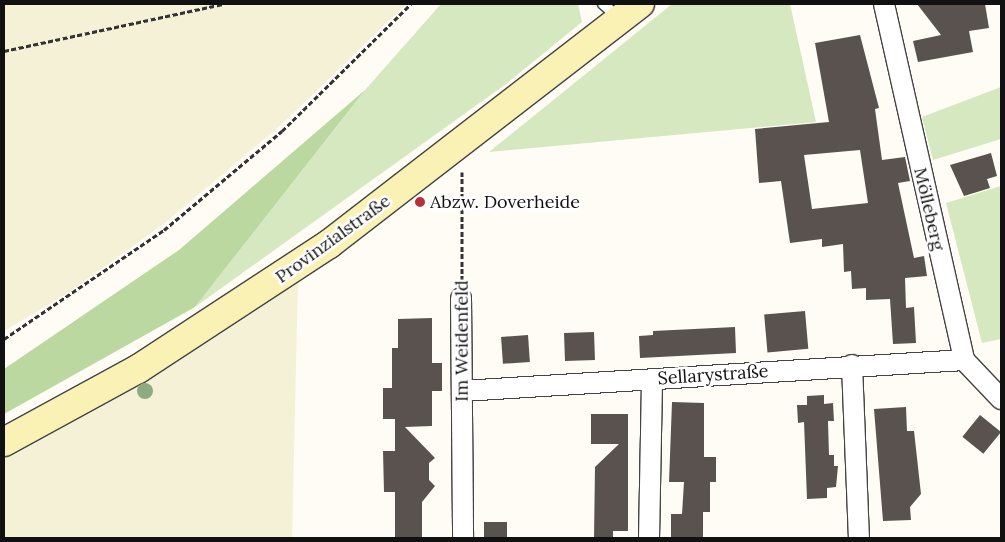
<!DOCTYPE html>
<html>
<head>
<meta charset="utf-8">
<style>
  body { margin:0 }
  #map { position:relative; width:1005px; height:542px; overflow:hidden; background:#fefcf5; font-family:Lora,serif }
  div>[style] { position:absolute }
  .farmland>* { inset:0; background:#f4f1d6 }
  .green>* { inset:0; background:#d5e8bf }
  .forest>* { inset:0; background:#bad89f }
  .building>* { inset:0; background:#59524e; transform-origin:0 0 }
  .path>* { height:3px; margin-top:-1.5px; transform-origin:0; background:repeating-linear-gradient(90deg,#333 0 5px,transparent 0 7.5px) }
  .roads { filter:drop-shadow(1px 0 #444) drop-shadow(-1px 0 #444) drop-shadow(0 1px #444) drop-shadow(0 -1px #444) }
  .lane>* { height:10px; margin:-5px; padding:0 5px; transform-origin:5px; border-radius:5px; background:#fff }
  .street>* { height:20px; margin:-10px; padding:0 10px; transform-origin:10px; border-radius:10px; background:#fff }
  .secondary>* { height:28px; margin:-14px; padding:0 14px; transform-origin:14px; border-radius:14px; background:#faf1b4 }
  .trees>* { width:16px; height:16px; margin:-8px; border-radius:50%; background:#8eaa82 }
  .dots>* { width:14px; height:14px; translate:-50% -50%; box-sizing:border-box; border:2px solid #fff; border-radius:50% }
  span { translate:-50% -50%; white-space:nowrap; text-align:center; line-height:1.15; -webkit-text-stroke:5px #fff; paint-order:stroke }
  .poi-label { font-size:18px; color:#111 }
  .left { translate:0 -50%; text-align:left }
  .street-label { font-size:18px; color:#111 }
  .frame { position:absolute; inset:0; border:5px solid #111; pointer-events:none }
</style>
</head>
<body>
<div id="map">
  <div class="farmland">
    <i style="clip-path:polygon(4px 4px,406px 4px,282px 124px,166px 222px,71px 291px,4px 331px)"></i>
    <i style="clip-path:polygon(298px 279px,292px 538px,4px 538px,4px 451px)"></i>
  </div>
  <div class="green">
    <i style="clip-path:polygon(441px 4px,578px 4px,582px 22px,506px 84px,195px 307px,365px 90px)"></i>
    <i style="clip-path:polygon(672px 4px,790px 4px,816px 122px,489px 152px)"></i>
    <i style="clip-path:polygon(1001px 87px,1001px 139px,933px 160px,922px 117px)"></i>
    <i style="clip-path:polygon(1001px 186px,1001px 339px,982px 343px,946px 203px)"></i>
  </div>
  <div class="forest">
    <i style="clip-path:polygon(365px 90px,195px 307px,4px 414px,4px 369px,179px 250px)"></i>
  </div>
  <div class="building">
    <i style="clip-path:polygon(917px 4px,985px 4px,989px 28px,969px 31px,973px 52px,918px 62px,913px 41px,941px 35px)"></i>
    <i style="clip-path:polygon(evenodd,860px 35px,879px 108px,875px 109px,882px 160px,905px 157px,910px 181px,898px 183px,914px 258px,924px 256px,927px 276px,905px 278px,906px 308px,914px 307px,916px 343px,893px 344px,890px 299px,866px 300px,866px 288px,852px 289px,851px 271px,844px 272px,843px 244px,822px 247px,822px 239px,790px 243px,781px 181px,759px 183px,755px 129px,829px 122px,815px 43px,860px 35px,860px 150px,868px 203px,812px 209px,804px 155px,860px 150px)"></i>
    <i style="clip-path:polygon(991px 153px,997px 176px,987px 179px,990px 188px,964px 196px,950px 165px)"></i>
    <i style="left:805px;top:311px;width:38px;height:41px;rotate:85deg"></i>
    <i style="clip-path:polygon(432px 318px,432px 363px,442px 363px,442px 391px,432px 391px,432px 426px,405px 427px,435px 458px,429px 463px,429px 480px,435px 486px,422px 502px,422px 538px,395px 538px,395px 492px,384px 492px,383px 451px,395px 451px,395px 419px,383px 419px,383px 388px,392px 388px,392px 348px,398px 348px,398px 319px)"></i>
    <i style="clip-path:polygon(735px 327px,736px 353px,640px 358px,639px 336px,653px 335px,653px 331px)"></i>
    <i style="left:594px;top:332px;width:28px;height:30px;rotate:88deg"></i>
    <i style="left:528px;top:335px;width:27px;height:27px;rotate:86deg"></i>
    <i style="clip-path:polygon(824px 395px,824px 404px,833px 403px,834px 421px,828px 421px,829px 455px,834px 455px,834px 466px,838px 466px,836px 487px,827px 488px,827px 498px,807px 499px,804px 422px,798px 423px,797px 405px,807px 405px,807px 396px)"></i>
    <i style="clip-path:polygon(672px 402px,704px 403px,704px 457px,716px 457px,716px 482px,710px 482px,710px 512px,703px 512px,703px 538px,671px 538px,671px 514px,682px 514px,684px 482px,669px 482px)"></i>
    <i style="clip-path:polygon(906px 407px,907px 431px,914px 431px,921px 494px,910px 507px,911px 520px,883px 521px,874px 409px)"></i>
    <i style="clip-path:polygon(591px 414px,628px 414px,628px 531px,613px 531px,613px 538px,594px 538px,595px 467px,619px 444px,591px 444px)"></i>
    <i style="left:980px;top:415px;width:27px;height:28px;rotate:39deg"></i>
    <i style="left:484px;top:522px;width:23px;height:16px"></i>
  </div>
  <div class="path">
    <i style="left:4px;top:51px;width:224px;rotate:-12.1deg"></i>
    <i style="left:462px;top:281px;width:109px;rotate:-90deg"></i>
    <i style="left:4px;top:339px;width:194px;rotate:-34.3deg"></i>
    <i style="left:164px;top:230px;width:154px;rotate:-40deg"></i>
    <i style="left:282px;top:131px;width:181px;rotate:-44.6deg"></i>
  </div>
  <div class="roads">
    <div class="lane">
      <i style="left:603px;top:4px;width:21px;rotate:41deg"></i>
    </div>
    <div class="street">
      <i style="left:884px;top:4px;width:365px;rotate:77.3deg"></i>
      <i style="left:964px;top:360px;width:54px;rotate:46.5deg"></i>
      <i style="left:461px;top:298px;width:240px;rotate:89.5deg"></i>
      <i style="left:852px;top:365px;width:173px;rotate:87.7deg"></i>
      <i style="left:462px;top:391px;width:503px;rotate:-3.53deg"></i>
      <i style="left:649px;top:538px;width:158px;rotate:-88.9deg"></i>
    </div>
    <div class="secondary">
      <i style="left:4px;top:442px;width:153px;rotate:-28.6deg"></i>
      <i style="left:138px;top:369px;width:228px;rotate:-33.2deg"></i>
      <i style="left:329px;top:244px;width:393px;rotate:-37.7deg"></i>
    </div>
  </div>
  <div class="trees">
    <i style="left:145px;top:391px"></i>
  </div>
  <div class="dots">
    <i style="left:420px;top:202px;background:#ba2f38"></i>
  </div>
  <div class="poi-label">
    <span class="left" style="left:430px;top:202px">Abzw. Doverheide</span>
  </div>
  <div class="street-label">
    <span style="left:929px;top:209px;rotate:77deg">Mölleberg</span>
    <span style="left:333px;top:239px;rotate:-36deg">Provinzialstraße</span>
    <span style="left:462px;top:341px;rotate:-90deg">Im Weidenfeld</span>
    <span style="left:713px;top:375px;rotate:-4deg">Sellarystraße</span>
  </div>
  <div class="frame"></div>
</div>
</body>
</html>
